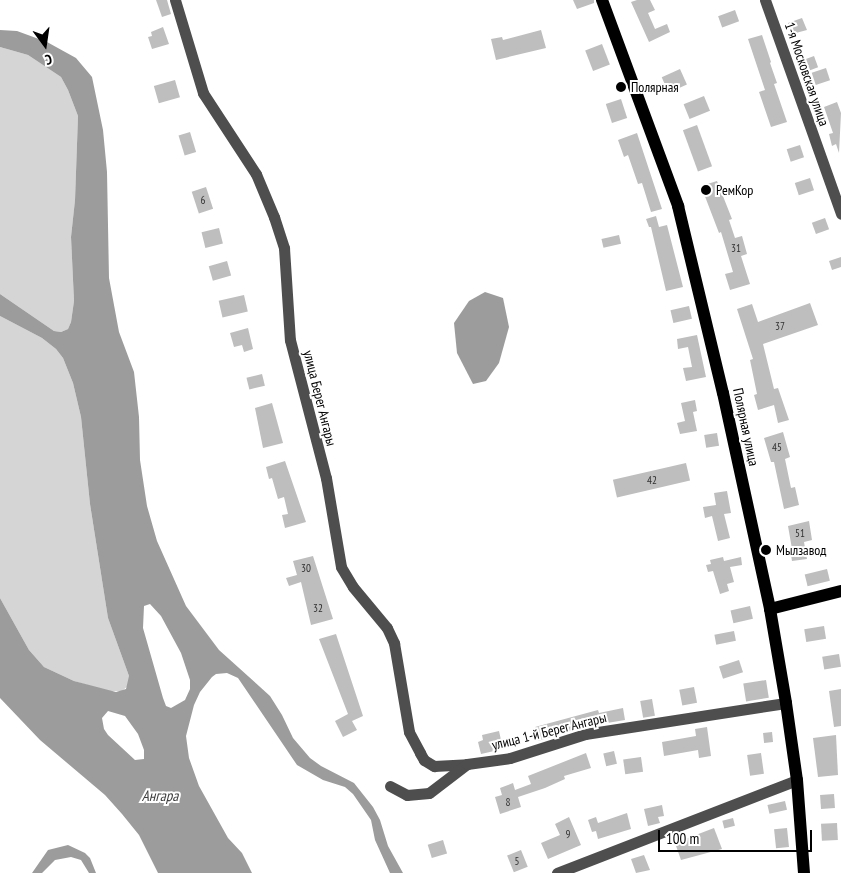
<!DOCTYPE html>
<html>
<head>
<meta charset="utf-8">
<style>
  body { margin:0 }
  #map { position:relative; width:841px; height:873px; overflow:hidden; background:#fff; font-family:"PT Sans Narrow",sans-serif }
  div>[style] { position:absolute }
  .green>* { inset:0; background:#d5d5d5 }
  .water>* { inset:0; background:#9c9c9c }
  .building>* { inset:0; background:#bebebe; transform-origin:0 0 }
  .minor>* { height:11px; margin:-5.5px; padding:0 5.5px; transform-origin:5.5px; border-radius:5.5px; background:#4e4e4e }
  .major>* { height:12px; margin:-6px; padding:0 6px; transform-origin:6px; border-radius:6px; background:#000 }
  .dots>* { width:14px; height:14px; translate:-50% -50%; box-sizing:border-box; border:2px solid #fff; border-radius:50% }
  span { translate:-50% -50%; white-space:nowrap; text-align:center; line-height:1.15; -webkit-text-stroke:4px #fff; paint-order:stroke }
  .number-label { font-size:11px; color:#303030 }
  .number-label span { -webkit-text-stroke-width:0 }
  .street-label { font-size:14px; color:#000 }
  .poi-label { font-size:14px; color:#000 }
  .left { translate:0 -50%; text-align:left }
  .water-label { font-size:15px; color:#3d3d3d; font-style:italic }
  .north { position:absolute; left:20px; top:20px; width:50px; height:50px; -webkit-text-stroke:4px #fff; paint-order:stroke; rotate:166deg; font-size:14px; font-weight:700; line-height:20px; text-align:center; color:#000 }
  .north::after { content:''; display:block; margin:auto; width:18px; height:22px; background:#000; clip-path:polygon(50% 0,100% 100%,50% 72%,0 100%) }
  .scale { position:absolute; left:658px; top:830px; width:154px; height:22px; box-sizing:border-box; border:2px solid #000; border-top:0; padding-left:6px; font-size:15px; line-height:18px; white-space:nowrap; color:#000; -webkit-text-stroke:4px #fff; paint-order:stroke }
</style>
</head>
<body>
<div id="map">
  <div class="green">
    <i style="clip-path:polygon(0 47px,28px 55px,61px 77px,68px 90px,78px 116px,75px 200px,71px 237px,74px 301px,71px 322px,68px 329px,61px 332px,54px 331px,0 294px)"></i>
    <i style="clip-path:polygon(0 316px,42px 338px,56px 349px,63px 358px,73px 383px,81px 417px,90px 504px,108px 618px,129px 676px,129px 685px,122px 691px,107px 691px,74px 681px,44px 667px,29px 650px,0 598px)"></i>
  </div>
  <div class="water">
    <i style="clip-path:polygon(evenodd,0 30px,17px 31px,47px 42px,76px 58px,92px 77px,103px 130px,107px 172px,109px 278px,119px 332px,134px 372px,139px 417px,140px 460px,147px 506px,157px 541px,186px 606px,219px 650px,270px 696px,282px 715px,293px 738px,310px 758px,321px 766px,354px 783px,373px 807px,380px 820px,388px 846px,403px 873px,390px 873px,375px 840px,371px 820px,353px 794px,345px 787px,323px 780px,297px 765px,238px 678px,227px 673px,216px 674px,212px 677px,200px 692px,194px 705px,186px 736px,189px 758px,199px 786px,228px 838px,242px 853px,252px 873px,158px 873px,139px 835px,122px 814px,105px 795px,40px 740px,0 698px,0 598px,29px 650px,44px 667px,74px 681px,116px 692px,126px 689px,129px 676px,108px 618px,90px 504px,81px 417px,73px 383px,63px 358px,56px 349px,42px 338px,0 316px,0 294px,54px 331px,61px 332px,68px 329px,71px 322px,74px 301px,71px 237px,75px 200px,78px 116px,68px 90px,61px 77px,28px 55px,0 47px,0 30px,150px 604px,161px 616px,181px 653px,190px 680px,190px 689px,185px 700px,171px 708px,166px 706px,163px 698px,143px 628px,144px 606px,150px 604px,0 30px,108px 711px,125px 716px,138px 734px,144px 750px,144px 759px,135px 760px,108px 735px,104px 729px,102px 718px,108px 711px)"></i>
    <i style="clip-path:polygon(485px 292px,503px 298px,509px 327px,499px 363px,486px 381px,473px 384px,457px 353px,454px 323px,469px 301px)"></i>
    <i style="clip-path:polygon(68px 845px,85px 853px,90px 858px,96px 873px,89px 873px,81px 860px,71px 857px,55px 860px,42px 873px,32px 873px,48px 850px)"></i>
  </div>
  <div class="building">
    <i style="clip-path:polygon(156px 0,167px 0,171px 14px,162px 17px)"></i>
    <i style="clip-path:polygon(573px 0,594px 0,594px 3px,577px 9px)"></i>
    <i style="clip-path:polygon(637px 0,650px 0,655px 10px,648px 13px,655px 29px,667px 24px,670px 32px,649px 42px,631px 2px)"></i>
    <i style="left:735px;top:10px;width:12px;height:18px;rotate:70deg"></i>
    <i style="clip-path:polygon(802px 18px,807px 30px,792px 34px,788px 23px)"></i>
    <i style="clip-path:polygon(163px 27px,169px 44px,152px 49px,148px 37px,152px 36px,151px 32px)"></i>
    <i style="clip-path:polygon(541px 30px,546px 48px,496px 60px,491px 39px,502px 37px,503px 40px)"></i>
    <i style="clip-path:polygon(762px 35px,771px 62px,770px 63px,777px 83px,774px 84px,787px 122px,771px 127px,759px 92px,765px 90px,748px 39px)"></i>
    <i style="left:602px;top:44px;width:22px;height:18px;rotate:69deg"></i>
    <i style="left:814px;top:56px;width:12px;height:15px;rotate:70deg"></i>
    <i style="left:826px;top:68px;width:13px;height:15px;rotate:72deg"></i>
    <i style="left:680px;top:69px;width:17px;height:20px;rotate:66deg"></i>
    <i style="left:175px;top:80px;width:18px;height:22px;rotate:74deg"></i>
    <i style="left:704px;top:96px;width:16px;height:22px;rotate:68deg"></i>
    <i style="left:621px;top:99px;width:20px;height:16px;rotate:72deg"></i>
    <i style="clip-path:polygon(837px 102px,841px 113px,839px 153px,836px 144px,832px 146px,829px 134px,833px 133px,824px 107px)"></i>
    <i style="left:697px;top:125px;width:44px;height:15px;rotate:70deg"></i>
    <i style="left:190px;top:132px;width:21px;height:12px;rotate:73deg"></i>
    <i style="clip-path:polygon(637px 133px,662px 209px,651px 212px,642px 183px,638px 184px,628px 155px,624px 157px,618px 140px)"></i>
    <i style="left:800px;top:145px;width:13px;height:14px;rotate:72deg"></i>
    <i style="left:810px;top:178px;width:13px;height:16px;rotate:72deg"></i>
    <i style="clip-path:polygon(717px 181px,732px 219px,729px 220px,735px 238px,742px 236px,747px 254px,741px 256px,750px 284px,730px 290px,725px 274px,733px 272px,721px 232px,719px 233px,701px 186px)"></i>
    <i style="left:206px;top:187px;width:23px;height:15px;rotate:72deg"></i>
    <i style="clip-path:polygon(656px 216px,659px 227px,667px 225px,683px 287px,666px 291px,651px 227px,649px 227px,646px 219px)"></i>
    <i style="left:825px;top:218px;width:12px;height:14px;rotate:70deg"></i>
    <i style="left:219px;top:228px;width:16px;height:18px;rotate:76deg"></i>
    <i style="left:619px;top:235px;width:9px;height:18px;rotate:77deg"></i>
    <i style="clip-path:polygon(841px 257px,841px 267px,832px 270px,829px 261px)"></i>
    <i style="left:227px;top:261px;width:15px;height:19px;rotate:74deg"></i>
    <i style="left:244px;top:295px;width:17px;height:26px;rotate:77deg"></i>
    <i style="clip-path:polygon(810px 303px,818px 325px,763px 344px,774px 389px,778px 388px,789px 420px,778px 423px,774px 405px,758px 410px,754px 395px,757px 394px,750px 360px,753px 359px,737px 309px,752px 304px,758px 322px)"></i>
    <i style="left:689px;top:306px;width:13px;height:19px;rotate:77deg"></i>
    <i style="clip-path:polygon(248px 328px,253px 349px,244px 352px,242px 345px,234px 347px,230px 333px)"></i>
    <i style="clip-path:polygon(697px 335px,706px 377px,686px 381px,683px 368px,692px 367px,688px 347px,678px 349px,677px 339px)"></i>
    <i style="left:262px;top:374px;width:12px;height:16px;rotate:76deg"></i>
    <i style="clip-path:polygon(695px 400px,697px 411px,693px 412px,697px 431px,680px 434px,677px 423px,685px 421px,681px 403px)"></i>
    <i style="clip-path:polygon(272px 403px,283px 443px,263px 448px,255px 408px)"></i>
    <i style="clip-path:polygon(783px 432px,790px 457px,785px 459px,791px 488px,795px 487px,799px 505px,784px 509px,774px 462px,771px 462px,764px 438px)"></i>
    <i style="left:717px;top:433px;width:13px;height:13px;rotate:81deg"></i>
    <i style="clip-path:polygon(285px 461px,306px 522px,285px 528px,282px 515px,288px 514px,284px 497px,278px 499px,272px 478px,269px 479px,266px 467px)"></i>
    <i style="left:686px;top:463px;width:18px;height:75px;rotate:77deg"></i>
    <i style="clip-path:polygon(727px 491px,731px 513px,724px 514px,730px 538px,718px 541px,712px 516px,705px 518px,703px 507px,716px 505px,714px 493px)"></i>
    <i style="clip-path:polygon(809px 521px,812px 540px,804px 542px,807px 559px,792px 561px,790px 549px,792px 549px,788px 526px)"></i>
    <i style="clip-path:polygon(313px 556px,333px 619px,311px 625px,301px 582px,289px 586px,286px 578px,297px 575px,293px 561px)"></i>
    <i style="clip-path:polygon(723px 557px,724px 561px,741px 557px,742px 565px,730px 567px,734px 582px,727px 584px,729px 591px,720px 594px,713px 571px,708px 572px,706px 565px,711px 564px,710px 560px)"></i>
    <i style="left:827px;top:569px;width:12px;height:23px;rotate:76deg"></i>
    <i style="left:750px;top:606px;width:13px;height:20px;rotate:77deg"></i>
    <i style="left:824px;top:626px;width:13px;height:20px;rotate:81deg"></i>
    <i style="left:734px;top:631px;width:10px;height:20px;rotate:79deg"></i>
    <i style="clip-path:polygon(336px 634px,363px 716px,352px 721px,357px 730px,343px 737px,335px 721px,348px 714px,319px 639px)"></i>
    <i style="left:839px;top:654px;width:13px;height:17px;rotate:81deg"></i>
    <i style="left:739px;top:660px;width:13px;height:21px;rotate:72deg"></i>
    <i style="left:766px;top:680px;width:18px;height:23px;rotate:81deg"></i>
    <i style="left:694px;top:687px;width:16px;height:15px;rotate:79deg"></i>
    <i style="clip-path:polygon(841px 689px,841px 726px,834px 727px,829px 691px)"></i>
    <i style="left:652px;top:699px;width:17px;height:12px;rotate:80deg"></i>
    <i style="clip-path:polygon(623px 708px,625px 720px,583px 727px,538px 741px,535px 727px,598px 710px,599px 713px)"></i>
    <i style="clip-path:polygon(707px 727px,711px 756px,699px 758px,698px 750px,664px 756px,662px 742px,696px 736px,695px 729px)"></i>
    <i style="clip-path:polygon(499px 731px,503px 749px,481px 754px,478px 742px,483px 740px,482px 735px)"></i>
    <i style="left:772px;top:732px;width:10px;height:9px;rotate:84deg"></i>
    <i style="clip-path:polygon(836px 735px,838px 775px,818px 777px,813px 738px)"></i>
    <i style="left:614px;top:751px;width:13px;height:11px;rotate:77deg"></i>
    <i style="clip-path:polygon(586px 753px,591px 768px,564px 776px,565px 779px,545px 788px,518px 797px,521px 807px,500px 814px,495px 797px,502px 795px,500px 788px,513px 783px,515px 790px,531px 784px,528px 776px)"></i>
    <i style="left:761px;top:753px;width:21px;height:14px;rotate:82deg"></i>
    <i style="left:641px;top:757px;width:15px;height:18px;rotate:82deg"></i>
    <i style="left:834px;top:794px;width:14px;height:14px;rotate:86deg"></i>
    <i style="left:785px;top:801px;width:9px;height:18px;rotate:77deg"></i>
    <i style="clip-path:polygon(662px 805px,664px 816px,658px 817px,660px 823px,648px 826px,644px 809px)"></i>
    <i style="clip-path:polygon(627px 813px,631px 829px,598px 839px,596px 831px,592px 832px,588px 820px,596px 817px,598px 823px)"></i>
    <i style="clip-path:polygon(569px 817px,581px 845px,548px 859px,541px 843px,560px 835px,555px 824px)"></i>
    <i style="left:733px;top:818px;width:8px;height:11px;rotate:76deg"></i>
    <i style="left:837px;top:823px;width:17px;height:16px;rotate:87deg"></i>
    <i style="clip-path:polygon(714px 828px,722px 849px,681px 860px,675px 843px)"></i>
    <i style="left:787px;top:828px;width:19px;height:13px;rotate:84deg"></i>
    <i style="left:443px;top:840px;width:14px;height:16px;rotate:73deg"></i>
    <i style="left:521px;top:850px;width:18px;height:15px;rotate:68deg"></i>
    <i style="clip-path:polygon(644px 855px,650px 870px,636px 873px,631px 859px)"></i>
  </div>
  <div class="minor">
    <i style="left:175px;top:0;width:97px;rotate:73.2deg"></i>
    <i style="left:203px;top:93px;width:97px;rotate:56.8deg"></i>
    <i style="left:256px;top:174px;width:47px;rotate:67.3deg"></i>
    <i style="left:274px;top:217px;width:33px;rotate:72deg"></i>
    <i style="left:284px;top:248px;width:92px;rotate:86.3deg"></i>
    <i style="left:290px;top:340px;width:143px;rotate:75.4deg"></i>
    <i style="left:326px;top:478px;width:90px;rotate:80.4deg"></i>
    <i style="left:341px;top:567px;width:23px;rotate:59deg"></i>
    <i style="left:353px;top:587px;width:53px;rotate:50.3deg"></i>
    <i style="left:387px;top:628px;width:17px;rotate:65deg"></i>
    <i style="left:394px;top:643px;width:90px;rotate:80.4deg"></i>
    <i style="left:409px;top:732px;width:24px;rotate:62deg"></i>
    <i style="left:420px;top:753px;width:8px;rotate:60deg"></i>
    <i style="left:424px;top:760px;width:12px;rotate:31deg"></i>
    <i style="left:434px;top:766px;width:33px;rotate:-3deg"></i>
    <i style="left:765px;top:0;width:227px;rotate:70.4deg"></i>
    <i style="left:390px;top:786px;width:19px;rotate:28deg"></i>
    <i style="left:407px;top:795px;width:22px;rotate:-5deg"></i>
    <i style="left:429px;top:793px;width:48px;rotate:-37.3deg"></i>
    <i style="left:467px;top:764px;width:43px;rotate:-7.9deg"></i>
    <i style="left:510px;top:758px;width:79px;rotate:-17.7deg"></i>
    <i style="left:585px;top:734px;width:203px;rotate:-8.8deg"></i>
    <i style="left:557px;top:873px;width:257px;rotate:-21.2deg"></i>
  </div>
  <div class="major">
    <i style="left:602px;top:0;width:220px;rotate:69.7deg"></i>
    <i style="left:678px;top:206px;width:192px;rotate:76.5deg"></i>
    <i style="left:723px;top:393px;width:221px;rotate:77.7deg"></i>
    <i style="left:770px;top:609px;width:95px;rotate:80.3deg"></i>
    <i style="left:786px;top:703px;width:78px;rotate:81.9deg"></i>
    <i style="left:797px;top:780px;width:93px;rotate:85.7deg"></i>
    <i style="left:770px;top:609px;width:73px;rotate:-14.2deg"></i>
  </div>
  <div class="dots">
    <i style="left:621px;top:87px;background:#000"></i>
    <i style="left:706px;top:190px;background:#000"></i>
    <i style="left:766px;top:550px;background:#000"></i>
  </div>
  <div class="number-label">
    <span style="left:203px;top:200px">6</span>
    <span style="left:736px;top:248px">31</span>
    <span style="left:780px;top:326px">37</span>
    <span style="left:777px;top:447px">45</span>
    <span style="left:652px;top:480px">42</span>
    <span style="left:800px;top:533px">51</span>
    <span style="left:306px;top:568px">30</span>
    <span style="left:318px;top:608px">32</span>
    <span style="left:508px;top:802px">8</span>
    <span style="left:568px;top:834px">9</span>
    <span style="left:517px;top:861px">5</span>
  </div>
  <div class="street-label">
    <span style="left:807px;top:74px;rotate:71deg">1-я Московская улица</span>
    <span style="left:320px;top:398px;rotate:76deg">улица Берег Ангары</span>
    <span style="left:746px;top:427px;rotate:78deg">Полярная улица</span>
    <span style="left:549px;top:731px;rotate:-14deg">улица 1-й Берег Ангары</span>
  </div>
  <div class="poi-label">
    <span class="left" style="left:631px;top:87px">Полярная</span>
    <span class="left" style="left:716px;top:190px">РемКор</span>
    <span class="left" style="left:776px;top:550px">Мылзавод</span>
  </div>
  <div class="water-label">
    <span style="left:160px;top:796px">Ангара</span>
  </div>
  <div class="north">С</div>
  <div class="scale">100 m</div>
</div>
</body>
</html>
